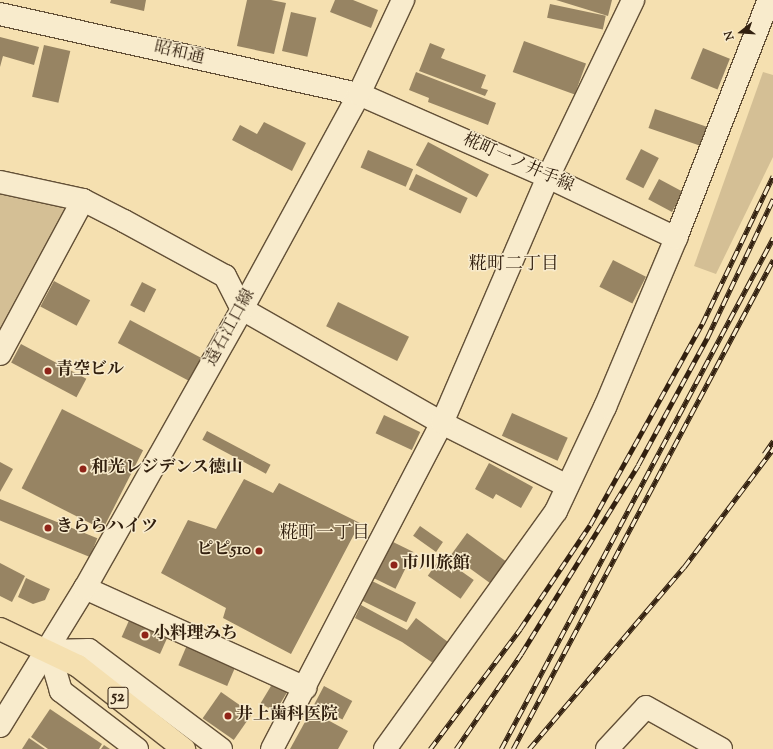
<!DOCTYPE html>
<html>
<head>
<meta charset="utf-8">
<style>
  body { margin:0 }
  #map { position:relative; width:773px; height:749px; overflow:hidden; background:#f5e0b0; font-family:"Sorts Mill Goudy","Noto Serif JP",serif }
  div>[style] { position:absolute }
  .green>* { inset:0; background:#d4bf95 }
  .building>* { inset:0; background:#978463; transform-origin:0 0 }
  .roads { filter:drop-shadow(1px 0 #635037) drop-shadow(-1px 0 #635037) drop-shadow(0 1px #635037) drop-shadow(0 -1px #635037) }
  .minor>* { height:22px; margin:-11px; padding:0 11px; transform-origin:11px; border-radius:11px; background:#f8ebcc }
  .tertiary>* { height:22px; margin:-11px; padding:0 11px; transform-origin:11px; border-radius:11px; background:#f8ebcc }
  .primary>* { height:22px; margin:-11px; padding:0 11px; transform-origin:11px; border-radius:11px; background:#f5e0b0 }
  .rail>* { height:4.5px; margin-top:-2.25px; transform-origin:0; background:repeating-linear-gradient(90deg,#f8ebcc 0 9px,#32200f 0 18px); box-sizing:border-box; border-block:1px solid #32200f }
  .dots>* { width:11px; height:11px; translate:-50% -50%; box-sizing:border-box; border:2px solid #f8ebcc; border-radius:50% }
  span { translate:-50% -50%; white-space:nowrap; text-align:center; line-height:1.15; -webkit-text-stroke:3px #f8ebcc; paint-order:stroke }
  .shield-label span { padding:1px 3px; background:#f8ebcc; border:1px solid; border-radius:3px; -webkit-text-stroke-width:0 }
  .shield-label { font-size:16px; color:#32200f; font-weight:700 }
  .street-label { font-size:17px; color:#32200f }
  .poi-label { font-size:17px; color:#32200f; font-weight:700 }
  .left { translate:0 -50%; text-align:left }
  .right { translate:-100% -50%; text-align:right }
  .neighbourhood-label { font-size:18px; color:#32200f }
  .north { position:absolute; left:721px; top:12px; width:40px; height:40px; -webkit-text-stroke:3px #f8ebcc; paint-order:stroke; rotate:253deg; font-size:11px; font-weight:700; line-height:16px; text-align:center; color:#32200f }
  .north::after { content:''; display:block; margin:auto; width:14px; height:18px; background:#32200f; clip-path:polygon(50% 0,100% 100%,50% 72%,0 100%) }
</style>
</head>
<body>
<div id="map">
  <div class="green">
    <i style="clip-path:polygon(763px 72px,773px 75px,773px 157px,716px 274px,694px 266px)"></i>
    <i style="clip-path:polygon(0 191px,63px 205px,67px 209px,0 340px)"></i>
  </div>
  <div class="building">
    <i style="clip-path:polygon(111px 0,146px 0,144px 11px,110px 3px)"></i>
    <i style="clip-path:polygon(247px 0,271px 0,286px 3px,274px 54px,237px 46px)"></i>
    <i style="clip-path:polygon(335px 0,353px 0,378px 10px,371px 28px,330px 12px)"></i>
    <i style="clip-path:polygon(556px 0,612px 0,608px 16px)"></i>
    <i style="left:550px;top:4px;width:57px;height:14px;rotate:12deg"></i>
    <i style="left:291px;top:12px;width:26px;height:40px;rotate:13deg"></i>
    <i style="clip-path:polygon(0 37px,39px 47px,34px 65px,3px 56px,0 67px)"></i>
    <i style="left:524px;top:41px;width:66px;height:33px;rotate:20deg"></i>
    <i style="clip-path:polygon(430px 43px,445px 49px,441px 58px,486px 75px,481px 88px,488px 90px,485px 96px,419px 71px)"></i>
    <i style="left:44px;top:45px;width:27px;height:53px;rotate:13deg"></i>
    <i style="left:703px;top:48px;width:29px;height:33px;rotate:22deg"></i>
    <i style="clip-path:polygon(416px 72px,496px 103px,488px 125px,428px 102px,429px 98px,409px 90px)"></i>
    <i style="left:655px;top:109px;width:57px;height:20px;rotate:19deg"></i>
    <i style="clip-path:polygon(264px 122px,306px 143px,292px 171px,232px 140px,240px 125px,257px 134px)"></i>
    <i style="left:428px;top:142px;width:69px;height:26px;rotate:28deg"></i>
    <i style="left:641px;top:149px;width:20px;height:34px;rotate:27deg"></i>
    <i style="left:368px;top:150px;width:49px;height:19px;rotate:23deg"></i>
    <i style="left:416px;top:174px;width:57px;height:17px;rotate:25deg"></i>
    <i style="left:659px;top:179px;width:27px;height:23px;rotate:28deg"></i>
    <i style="left:613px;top:260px;width:37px;height:30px;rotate:27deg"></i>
    <i style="left:54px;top:281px;width:41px;height:29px;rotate:28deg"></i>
    <i style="left:142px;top:282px;width:16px;height:26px;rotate:27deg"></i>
    <i style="left:338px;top:302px;width:79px;height:27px;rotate:26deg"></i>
    <i style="left:130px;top:320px;width:83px;height:26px;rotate:28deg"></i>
    <i style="left:21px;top:344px;width:74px;height:21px;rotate:28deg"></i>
    <i style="left:62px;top:409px;width:91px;height:89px;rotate:27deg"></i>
    <i style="left:512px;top:413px;width:61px;height:25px;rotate:24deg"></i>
    <i style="left:384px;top:415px;width:40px;height:20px;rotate:25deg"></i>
    <i style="left:207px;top:431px;width:72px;height:10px;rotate:28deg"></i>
    <i style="clip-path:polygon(0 462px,13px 469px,0 492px)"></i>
    <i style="clip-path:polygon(489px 463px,533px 487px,521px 508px,496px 494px,493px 499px,475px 489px)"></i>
    <i style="clip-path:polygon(244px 479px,273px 493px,279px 483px,360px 523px,291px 654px,223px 618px,226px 608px,161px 573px,188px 520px,216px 529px)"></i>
    <i style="left:0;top:499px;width:105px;height:20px;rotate:22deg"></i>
    <i style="left:420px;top:526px;width:28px;height:12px;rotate:35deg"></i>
    <i style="left:467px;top:533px;width:48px;height:27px;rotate:36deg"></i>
    <i style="left:391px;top:541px;width:25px;height:41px;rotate:26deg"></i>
    <i style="left:441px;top:557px;width:40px;height:23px;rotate:35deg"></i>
    <i style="clip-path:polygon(0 563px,25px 576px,12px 602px,0 596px)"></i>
    <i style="clip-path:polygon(26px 578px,50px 589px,45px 600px,33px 604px,18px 597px)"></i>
    <i style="left:372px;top:581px;width:49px;height:22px;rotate:26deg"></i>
    <i style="clip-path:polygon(361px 605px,407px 630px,416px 618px,448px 642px,433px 663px,402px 642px,355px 618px)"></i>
    <i style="left:131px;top:616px;width:42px;height:23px;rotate:24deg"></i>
    <i style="left:187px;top:645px;width:53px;height:22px;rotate:23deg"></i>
    <i style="left:274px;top:681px;width:17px;height:26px;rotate:31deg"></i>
    <i style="left:324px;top:686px;width:32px;height:21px;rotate:28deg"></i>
    <i style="left:221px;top:692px;width:38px;height:32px;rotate:35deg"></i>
    <i style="clip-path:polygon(50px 709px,102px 744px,99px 749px,48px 749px,31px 737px)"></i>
    <i style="clip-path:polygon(311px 711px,348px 731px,338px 749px,290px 749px)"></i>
    <i style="clip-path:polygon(29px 738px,45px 749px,22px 749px)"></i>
    <i style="clip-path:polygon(104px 745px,110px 749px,101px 749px)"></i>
  </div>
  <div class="roads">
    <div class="minor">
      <i style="left:0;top:182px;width:85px;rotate:12.2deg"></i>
      <i style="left:83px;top:200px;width:46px;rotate:27.1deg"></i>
      <i style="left:124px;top:221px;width:115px;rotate:28.6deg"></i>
      <i style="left:225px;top:276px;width:37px;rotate:63deg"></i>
      <i style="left:242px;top:309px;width:230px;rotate:29.7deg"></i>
      <i style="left:442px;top:423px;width:140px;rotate:26.7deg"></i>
      <i style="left:0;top:354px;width:175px;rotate:-61.7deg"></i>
      <i style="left:85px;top:588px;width:242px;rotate:24.4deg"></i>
      <i style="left:137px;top:749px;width:96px;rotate:-142.7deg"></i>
      <i style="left:61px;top:691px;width:42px;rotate:-106.7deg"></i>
      <i style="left:49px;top:651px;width:40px;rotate:-1.4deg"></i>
      <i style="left:89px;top:650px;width:165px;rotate:36.9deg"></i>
      <i style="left:272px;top:749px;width:368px;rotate:-62.5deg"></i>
      <i style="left:442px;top:423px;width:268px;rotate:-66.7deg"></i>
      <i style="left:548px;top:177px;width:196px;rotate:-64.3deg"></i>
      <i style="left:385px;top:749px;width:293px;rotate:-54.3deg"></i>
      <i style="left:556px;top:511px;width:115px;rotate:-64.8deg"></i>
      <i style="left:605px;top:407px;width:183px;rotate:-67.2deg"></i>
      <i style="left:676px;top:238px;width:256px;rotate:-68.7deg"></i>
      <i style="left:607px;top:749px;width:57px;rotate:-47.1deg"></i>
      <i style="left:646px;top:707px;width:86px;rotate:29.2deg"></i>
    </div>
    <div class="tertiary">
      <i style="left:0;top:14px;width:368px;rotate:12.6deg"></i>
      <i style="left:359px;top:94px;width:206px;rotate:23.7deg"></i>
      <i style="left:548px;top:177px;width:142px;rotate:25.5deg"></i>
      <i style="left:0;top:726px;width:162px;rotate:-58.4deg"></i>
      <i style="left:85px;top:588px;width:320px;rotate:-60.6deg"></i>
      <i style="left:242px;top:309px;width:245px;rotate:-61.4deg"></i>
      <i style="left:359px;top:94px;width:104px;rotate:-64.9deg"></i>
    </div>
    <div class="primary">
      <i style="left:0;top:629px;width:86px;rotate:25.4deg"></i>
      <i style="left:78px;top:666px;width:135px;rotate:38.1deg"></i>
    </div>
  </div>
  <div class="rail">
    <i style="left:764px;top:454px;width:16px;rotate:-55deg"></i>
    <i style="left:430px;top:749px;width:150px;rotate:-53.1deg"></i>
    <i style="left:520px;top:629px;width:125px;rotate:-56.1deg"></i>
    <i style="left:590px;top:525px;width:230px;rotate:-60.9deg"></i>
    <i style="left:702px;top:324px;width:164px;rotate:-64.4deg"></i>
    <i style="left:456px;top:749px;width:115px;rotate:-55.6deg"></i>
    <i style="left:521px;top:654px;width:222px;rotate:-58.2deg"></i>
    <i style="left:638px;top:465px;width:145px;rotate:-61.5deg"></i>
    <i style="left:707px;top:338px;width:154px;rotate:-64.6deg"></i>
    <i style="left:501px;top:749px;width:579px;rotate:-61.97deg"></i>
    <i style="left:513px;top:749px;width:554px;rotate:-62deg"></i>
    <i style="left:529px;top:749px;width:239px;rotate:-49.6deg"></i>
    <i style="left:684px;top:567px;width:148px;rotate:-53deg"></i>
  </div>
  <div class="dots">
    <i style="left:48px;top:371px;background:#8f2418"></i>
    <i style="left:83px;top:469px;background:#8f2418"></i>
    <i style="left:48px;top:528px;background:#8f2418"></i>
    <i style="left:259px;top:551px;background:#8f2418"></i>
    <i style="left:394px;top:565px;background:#8f2418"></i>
    <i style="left:145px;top:635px;background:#8f2418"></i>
    <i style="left:228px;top:716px;background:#8f2418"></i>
  </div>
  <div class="shield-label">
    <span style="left:118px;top:698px">52</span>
  </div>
  <div class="street-label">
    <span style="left:179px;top:54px;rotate:13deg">昭和通</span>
    <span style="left:518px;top:164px;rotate:24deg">椛町一ノ井手線</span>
    <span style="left:231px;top:328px;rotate:-61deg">遠石江口線</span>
  </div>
  <div class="poi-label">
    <span class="left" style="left:56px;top:371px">青空ビル</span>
    <span class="left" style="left:91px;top:469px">和光レジデンス徳山</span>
    <span class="left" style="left:56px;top:528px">きららハイツ</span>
    <span class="right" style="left:251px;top:551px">ピピ510</span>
    <span class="left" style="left:402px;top:565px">市川旅館</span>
    <span class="left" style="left:153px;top:635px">小料理みち</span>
    <span class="left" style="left:236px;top:716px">井上歯科医院</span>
  </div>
  <div class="neighbourhood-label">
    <span style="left:514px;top:265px">糀町二丁目</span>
    <span style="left:325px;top:534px">糀町一丁目</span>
  </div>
  <div class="north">N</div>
</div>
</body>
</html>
